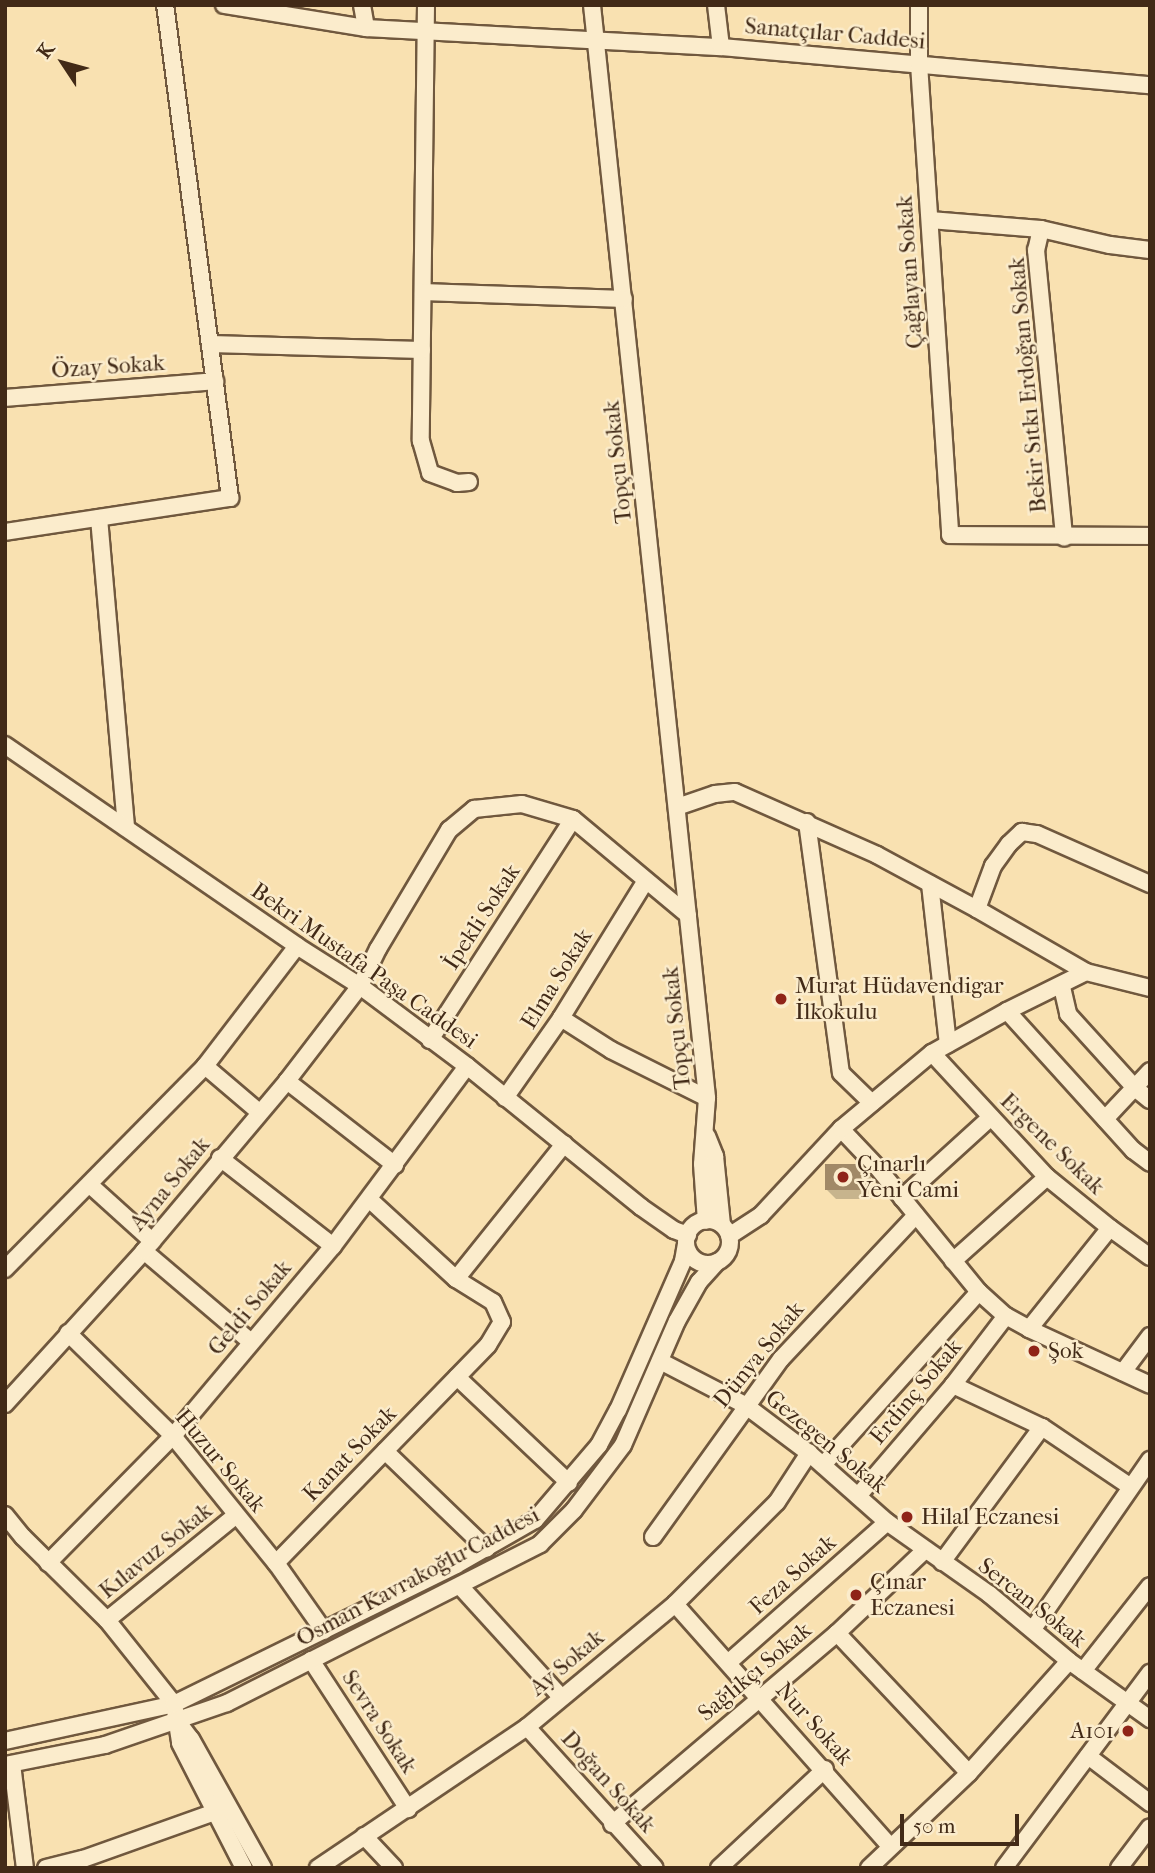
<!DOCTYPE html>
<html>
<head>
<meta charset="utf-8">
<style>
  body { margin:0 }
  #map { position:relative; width:1155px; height:1873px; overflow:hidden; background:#f9e1b1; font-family:"IM FELL French Canon",serif }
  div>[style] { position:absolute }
  .shadow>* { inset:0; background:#0003 }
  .building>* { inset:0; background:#a18967; transform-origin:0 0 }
  .roads { filter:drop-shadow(2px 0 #70583e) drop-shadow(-2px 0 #70583e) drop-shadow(0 2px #70583e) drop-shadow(0 -2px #70583e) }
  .minor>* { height:16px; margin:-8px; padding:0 8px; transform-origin:8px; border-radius:8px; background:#fbeccc }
  .minor>.ring { margin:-8px; padding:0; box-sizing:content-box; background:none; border:16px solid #fbeccc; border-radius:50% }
  .dots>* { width:19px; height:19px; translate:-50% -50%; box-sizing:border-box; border:4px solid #fbeccc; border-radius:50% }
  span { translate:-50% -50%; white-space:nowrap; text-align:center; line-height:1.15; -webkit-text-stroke:5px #fbeccc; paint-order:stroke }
  .street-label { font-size:23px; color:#422a17 }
  .poi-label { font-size:23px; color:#422a17 }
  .left { translate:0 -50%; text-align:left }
  .right { translate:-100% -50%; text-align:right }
  .frame { position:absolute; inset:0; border:7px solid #422a17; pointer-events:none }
  .north { position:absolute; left:28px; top:28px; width:70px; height:70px; -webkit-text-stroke:5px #fbeccc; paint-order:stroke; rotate:306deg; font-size:19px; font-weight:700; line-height:28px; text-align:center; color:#422a17 }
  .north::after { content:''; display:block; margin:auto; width:24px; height:32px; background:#422a17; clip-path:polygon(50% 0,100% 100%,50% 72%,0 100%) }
  .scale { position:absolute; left:900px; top:1814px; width:119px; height:32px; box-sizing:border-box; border:4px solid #422a17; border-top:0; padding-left:9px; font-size:21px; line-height:24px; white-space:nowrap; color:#422a17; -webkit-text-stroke:5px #fbeccc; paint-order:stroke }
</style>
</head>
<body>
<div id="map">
  <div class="shadow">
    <i style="clip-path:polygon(861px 1166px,871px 1175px,871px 1199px,836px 1199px,826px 1189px)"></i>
  </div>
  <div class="building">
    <i style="left:825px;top:1164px;width:37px;height:26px"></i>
  </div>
  <div class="roads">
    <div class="minor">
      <i style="left:224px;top:5px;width:144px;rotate:9.2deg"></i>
      <i style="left:366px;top:28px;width:356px;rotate:3.1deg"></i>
      <i style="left:721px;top:47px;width:431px;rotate:5.1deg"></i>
      <i style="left:362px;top:5px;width:23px;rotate:80deg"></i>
      <i style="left:426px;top:5px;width:436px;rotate:90.7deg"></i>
      <i style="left:421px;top:441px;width:33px;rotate:74deg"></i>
      <i style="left:430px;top:473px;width:29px;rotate:20deg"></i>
      <i style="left:457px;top:483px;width:12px;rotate:-5deg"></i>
      <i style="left:592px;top:5px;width:1099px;rotate:83.99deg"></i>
      <i style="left:707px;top:1098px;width:66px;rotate:94.3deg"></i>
      <i style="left:702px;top:1164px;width:57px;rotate:86deg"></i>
      <i style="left:716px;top:5px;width:42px;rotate:83.2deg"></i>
      <i style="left:919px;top:5px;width:59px;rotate:90deg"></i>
      <i style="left:919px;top:64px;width:472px;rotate:86.2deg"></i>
      <i style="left:950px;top:535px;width:200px;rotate:0.3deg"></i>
      <i style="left:930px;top:220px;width:111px;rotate:4.6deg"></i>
      <i style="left:1041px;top:229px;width:71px;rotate:13.1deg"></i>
      <i style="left:1110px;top:245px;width:40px;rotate:7.1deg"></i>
      <i style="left:1041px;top:229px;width:22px;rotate:103deg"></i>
      <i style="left:1036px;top:250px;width:289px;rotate:84.4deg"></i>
      <i style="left:423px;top:292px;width:201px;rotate:2deg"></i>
      <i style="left:210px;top:344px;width:212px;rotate:1.6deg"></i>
      <i style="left:5px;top:398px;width:211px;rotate:-4.6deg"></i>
      <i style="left:99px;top:518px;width:311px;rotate:85deg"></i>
      <i style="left:5px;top:532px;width:228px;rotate:-8.6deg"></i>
      <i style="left:230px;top:498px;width:497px;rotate:-97.5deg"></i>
      <i style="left:5px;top:745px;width:354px;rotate:34.5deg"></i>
      <i style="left:297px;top:946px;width:75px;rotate:32.4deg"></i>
      <i style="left:360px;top:986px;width:134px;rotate:36.8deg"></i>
      <i style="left:467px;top:1066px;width:224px;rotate:39deg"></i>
      <i style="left:641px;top:1207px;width:40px;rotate:34.9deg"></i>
      <i style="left:674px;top:1230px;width:15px;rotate:20deg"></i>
      <i style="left:677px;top:807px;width:40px;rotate:-18.9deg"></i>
      <i style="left:715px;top:794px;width:20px;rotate:-6deg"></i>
      <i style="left:735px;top:792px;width:155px;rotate:23.9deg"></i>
      <i style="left:877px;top:855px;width:114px;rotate:28.4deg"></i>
      <i style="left:807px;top:822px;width:253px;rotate:82.3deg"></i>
      <i style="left:841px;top:1073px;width:43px;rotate:44.1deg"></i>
      <i style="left:930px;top:884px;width:161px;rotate:83.6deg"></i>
      <i style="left:1086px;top:972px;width:126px;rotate:-150deg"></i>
      <i style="left:977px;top:909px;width:46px;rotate:-69.6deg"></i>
      <i style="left:993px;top:866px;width:27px;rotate:-54deg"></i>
      <i style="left:1009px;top:844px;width:18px;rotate:-43deg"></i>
      <i style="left:1022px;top:832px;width:15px;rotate:8deg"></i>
      <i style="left:1037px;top:834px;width:124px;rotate:23.9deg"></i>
      <i style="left:1062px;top:987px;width:28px;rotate:77deg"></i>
      <i style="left:1068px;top:1014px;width:100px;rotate:47.8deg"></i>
      <i style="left:1135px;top:1088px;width:19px;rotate:39deg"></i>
      <i style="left:1007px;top:1011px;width:188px;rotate:47.8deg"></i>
      <i style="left:1133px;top:1150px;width:21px;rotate:37deg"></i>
      <i style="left:561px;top:1018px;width:59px;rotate:32.6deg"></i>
      <i style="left:611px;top:1050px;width:107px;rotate:26.6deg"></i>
      <i style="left:430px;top:1040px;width:263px;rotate:-57.1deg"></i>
      <i style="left:932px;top:1053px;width:169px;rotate:47.2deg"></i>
      <i style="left:1047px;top:1177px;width:81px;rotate:39deg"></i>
      <i style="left:1110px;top:1228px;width:49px;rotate:35.9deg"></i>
      <i style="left:205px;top:1066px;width:71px;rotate:40.4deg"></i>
      <i style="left:287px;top:1081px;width:137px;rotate:37.9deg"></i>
      <i style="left:505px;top:1098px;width:98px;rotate:-55deg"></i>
      <i style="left:561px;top:1018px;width:160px;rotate:-58.3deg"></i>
      <i style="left:1105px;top:1119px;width:66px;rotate:-46.8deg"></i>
      <i style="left:841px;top:1129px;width:52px;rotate:46.5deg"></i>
      <i style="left:877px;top:1167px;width:161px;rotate:50.8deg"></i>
      <i style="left:979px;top:1292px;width:36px;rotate:42deg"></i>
      <i style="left:1006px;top:1316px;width:26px;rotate:29deg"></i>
      <i style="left:1029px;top:1329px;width:133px;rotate:24.8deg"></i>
      <i style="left:707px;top:1136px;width:22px;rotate:68deg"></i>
      <i style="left:715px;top:1156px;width:69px;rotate:84.2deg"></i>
      <i style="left:220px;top:1158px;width:143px;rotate:37.9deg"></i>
      <i style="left:90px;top:1185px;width:84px;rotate:42.1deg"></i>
      <i style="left:902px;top:1198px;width:120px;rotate:-42.3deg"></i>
      <i class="ring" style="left:686px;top:1220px;width:28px;height:28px"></i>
      <i style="left:729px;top:1236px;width:38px;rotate:-33deg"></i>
      <i style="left:761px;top:1215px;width:117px;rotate:-47.1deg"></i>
      <i style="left:841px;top:1129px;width:119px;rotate:-39.9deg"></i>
      <i style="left:932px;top:1053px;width:86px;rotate:-29.2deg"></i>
      <i style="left:1007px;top:1011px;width:88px;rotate:-26.3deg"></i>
      <i style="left:1086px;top:972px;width:66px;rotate:14deg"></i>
      <i style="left:144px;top:1251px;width:140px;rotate:40.4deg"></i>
      <i style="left:953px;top:1261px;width:126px;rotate:-41.8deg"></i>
      <i style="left:5px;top:1269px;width:285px;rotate:-45.4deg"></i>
      <i style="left:205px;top:1066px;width:151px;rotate:-52.5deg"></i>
      <i style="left:456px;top:1279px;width:173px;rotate:-51.3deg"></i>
      <i style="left:1029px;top:1329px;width:129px;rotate:-51.3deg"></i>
      <i style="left:68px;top:1333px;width:147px;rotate:44.4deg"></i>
      <i style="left:173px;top:1436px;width:164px;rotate:51deg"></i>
      <i style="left:276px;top:1563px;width:83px;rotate:54.8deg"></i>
      <i style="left:660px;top:1361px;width:96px;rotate:27.4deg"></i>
      <i style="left:745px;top:1405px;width:80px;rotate:36.9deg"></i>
      <i style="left:809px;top:1453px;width:104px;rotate:41.5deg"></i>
      <i style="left:887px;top:1522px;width:125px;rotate:35.2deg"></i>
      <i style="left:989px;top:1594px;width:104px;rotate:39.9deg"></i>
      <i style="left:1069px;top:1661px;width:100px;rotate:35.6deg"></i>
      <i style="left:1123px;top:1372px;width:45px;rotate:-53.1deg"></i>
      <i style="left:457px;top:1377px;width:154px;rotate:43.4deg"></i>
      <i style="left:953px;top:1385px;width:98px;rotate:25.3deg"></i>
      <i style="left:1042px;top:1427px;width:107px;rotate:34deg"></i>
      <i style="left:5px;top:1404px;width:207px;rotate:-47.7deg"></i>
      <i style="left:144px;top:1251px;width:222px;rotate:-49.9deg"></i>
      <i style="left:287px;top:1081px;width:120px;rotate:-52.5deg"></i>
      <i style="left:360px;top:986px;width:41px;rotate:-64.1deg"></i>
      <i style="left:378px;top:949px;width:139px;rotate:-59.2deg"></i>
      <i style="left:449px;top:830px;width:33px;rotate:-40deg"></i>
      <i style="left:474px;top:809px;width:48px;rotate:-5.9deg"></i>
      <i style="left:522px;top:804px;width:53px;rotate:16.4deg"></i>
      <i style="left:573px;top:819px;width:150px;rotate:39.9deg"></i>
      <i style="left:385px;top:1451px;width:141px;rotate:43.9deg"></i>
      <i style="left:823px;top:1465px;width:233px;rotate:-48deg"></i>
      <i style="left:858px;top:1496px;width:146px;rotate:-49.4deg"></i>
      <i style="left:953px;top:1385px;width:87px;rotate:-52.5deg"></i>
      <i style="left:5px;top:1515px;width:28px;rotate:51deg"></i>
      <i style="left:23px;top:1537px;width:118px;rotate:44.7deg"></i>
      <i style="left:107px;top:1620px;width:107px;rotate:51.4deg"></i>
      <i style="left:174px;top:1704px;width:39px;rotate:81deg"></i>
      <i style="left:180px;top:1743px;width:140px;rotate:62.9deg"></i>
      <i style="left:653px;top:1537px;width:219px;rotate:-54.3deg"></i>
      <i style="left:781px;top:1359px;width:197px;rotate:-46.8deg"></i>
      <i style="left:942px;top:1562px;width:168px;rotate:-53.5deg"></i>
      <i style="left:48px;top:1563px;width:178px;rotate:-45.5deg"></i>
      <i style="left:173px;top:1436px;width:248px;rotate:-49.9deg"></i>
      <i style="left:333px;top:1246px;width:224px;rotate:-53.3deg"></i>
      <i style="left:276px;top:1563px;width:304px;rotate:-45.8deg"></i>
      <i style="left:488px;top:1345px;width:27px;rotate:-59deg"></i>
      <i style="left:502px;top:1322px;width:22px;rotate:-114deg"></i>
      <i style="left:493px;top:1302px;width:44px;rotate:-148.1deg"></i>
      <i style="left:456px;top:1279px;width:118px;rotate:-137.4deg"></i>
      <i style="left:460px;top:1586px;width:150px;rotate:47.7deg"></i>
      <i style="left:675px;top:1604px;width:322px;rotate:48.4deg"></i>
      <i style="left:107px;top:1620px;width:165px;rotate:-39.1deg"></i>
      <i style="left:1033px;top:1629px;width:206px;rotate:-55.3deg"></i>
      <i style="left:837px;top:1633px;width:192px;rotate:46.7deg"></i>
      <i style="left:311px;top:1660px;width:178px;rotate:56.9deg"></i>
      <i style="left:729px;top:1662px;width:211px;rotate:-41.5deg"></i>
      <i style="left:1083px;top:1671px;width:108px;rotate:-51.8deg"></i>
      <i style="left:178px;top:1722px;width:21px;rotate:53deg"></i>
      <i style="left:191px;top:1739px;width:148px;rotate:60.8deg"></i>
      <i style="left:527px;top:1727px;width:190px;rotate:47.8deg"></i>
      <i style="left:5px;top:1741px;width:173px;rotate:-12.3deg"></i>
      <i style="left:174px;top:1704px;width:314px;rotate:-26.2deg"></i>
      <i style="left:456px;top:1565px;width:91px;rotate:-29.7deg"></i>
      <i style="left:535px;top:1520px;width:99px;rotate:-49.5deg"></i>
      <i style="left:599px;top:1445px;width:40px;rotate:-62deg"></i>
      <i style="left:618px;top:1410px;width:163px;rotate:-66.4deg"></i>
      <i style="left:683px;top:1261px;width:17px;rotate:-80deg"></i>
      <i style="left:1088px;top:1756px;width:78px;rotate:37.2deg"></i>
      <i style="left:12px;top:1764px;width:105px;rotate:82.9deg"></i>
      <i style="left:5px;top:1765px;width:102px;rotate:-11.3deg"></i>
      <i style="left:105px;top:1745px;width:129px;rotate:-19deg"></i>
      <i style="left:227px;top:1703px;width:351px;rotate:-26.9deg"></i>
      <i style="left:540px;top:1544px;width:48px;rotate:-45deg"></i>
      <i style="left:574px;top:1510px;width:81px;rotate:-53deg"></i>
      <i style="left:623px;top:1445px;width:135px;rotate:-66.5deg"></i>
      <i style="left:677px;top:1321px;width:45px;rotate:-60.6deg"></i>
      <i style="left:699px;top:1282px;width:27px;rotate:-48deg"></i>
      <i style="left:612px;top:1824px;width:295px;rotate:-40.3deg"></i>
      <i style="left:837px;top:1633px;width:120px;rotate:-43.3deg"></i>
      <i style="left:364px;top:1836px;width:44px;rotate:46.8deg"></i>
      <i style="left:46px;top:1868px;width:38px;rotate:-14deg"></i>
      <i style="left:83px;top:1859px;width:140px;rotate:-19.6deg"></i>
      <i style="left:318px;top:1868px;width:252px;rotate:-34deg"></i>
      <i style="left:527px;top:1727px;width:192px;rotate:-39.7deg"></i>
      <i style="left:675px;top:1604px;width:144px;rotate:-45deg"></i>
      <i style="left:777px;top:1502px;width:59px;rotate:-56.9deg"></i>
      <i style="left:719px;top:1868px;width:145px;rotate:-43deg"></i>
      <i style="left:869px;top:1868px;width:138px;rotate:-43.5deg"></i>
      <i style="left:969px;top:1773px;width:150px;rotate:-48.2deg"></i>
      <i style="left:1004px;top:1868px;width:244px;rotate:-53.2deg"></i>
      <i style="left:1119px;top:1868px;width:51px;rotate:-52.9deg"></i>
    </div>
  </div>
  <div class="dots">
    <i style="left:781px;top:999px;background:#8f2418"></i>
    <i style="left:843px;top:1177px;background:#8f2418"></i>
    <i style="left:1034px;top:1351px;background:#8f2418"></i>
    <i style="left:907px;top:1517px;background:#8f2418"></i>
    <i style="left:856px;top:1595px;background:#8f2418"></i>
    <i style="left:1128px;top:1731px;background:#8f2418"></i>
  </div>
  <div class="street-label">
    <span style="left:835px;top:34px;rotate:5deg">Sanatçılar Caddesi</span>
    <span style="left:910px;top:272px;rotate:-94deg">Çağlayan Sokak</span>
    <span style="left:108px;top:367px;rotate:-4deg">Özay Sokak</span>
    <span style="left:1028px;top:385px;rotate:-95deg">Bekir Sıtkı Erdoğan Sokak</span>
    <span style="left:618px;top:462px;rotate:-96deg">Topçu Sokak</span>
    <span style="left:482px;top:917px;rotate:-57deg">İpekli Sokak</span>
    <span style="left:364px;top:966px;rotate:35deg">Bekri Mustafa Paşa Caddesi</span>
    <span style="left:557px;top:979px;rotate:-58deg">Elma Sokak</span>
    <span style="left:677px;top:1028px;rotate:-96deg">Topçu Sokak</span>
    <span style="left:1052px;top:1144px;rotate:44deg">Ergene Sokak</span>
    <span style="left:170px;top:1184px;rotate:-51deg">Ayna Sokak</span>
    <span style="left:250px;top:1308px;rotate:-50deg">Geldi Sokak</span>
    <span style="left:759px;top:1355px;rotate:-51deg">Dünya Sokak</span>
    <span style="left:916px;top:1392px;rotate:-50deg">Erdinç Sokak</span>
    <span style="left:826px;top:1442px;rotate:39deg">Gezegen Sokak</span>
    <span style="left:350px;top:1454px;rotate:-46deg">Kanat Sokak</span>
    <span style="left:220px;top:1461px;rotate:50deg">Huzur Sokak</span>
    <span style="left:156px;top:1551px;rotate:-39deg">Kılavuz Sokak</span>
    <span style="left:793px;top:1575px;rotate:-42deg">Feza Sokak</span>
    <span style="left:418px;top:1577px;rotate:-28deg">Osman Kavrakoğlu Caddesi</span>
    <span style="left:1032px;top:1603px;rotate:38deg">Sercan Sokak</span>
    <span style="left:567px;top:1663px;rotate:-40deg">Ay Sokak</span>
    <span style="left:755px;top:1672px;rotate:-40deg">Sağlıkçı Sokak</span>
    <span style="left:379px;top:1722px;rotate:57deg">Sevra Sokak</span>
    <span style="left:814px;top:1724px;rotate:48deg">Nur Sokak</span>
    <span style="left:608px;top:1782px;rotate:48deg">Doğan Sokak</span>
  </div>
  <div class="poi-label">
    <span class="left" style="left:795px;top:999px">Murat Hüdavendigar<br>İlkokulu</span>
    <span class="left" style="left:857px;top:1177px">Çınarlı<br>Yeni Cami</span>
    <span class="left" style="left:1048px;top:1351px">Şok</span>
    <span class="left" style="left:921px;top:1517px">Hilal Eczanesi</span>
    <span class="left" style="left:870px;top:1595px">Çınar<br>Eczanesi</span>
    <span class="right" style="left:1114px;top:1731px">A101</span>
  </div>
  <div class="frame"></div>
  <div class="north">K</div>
  <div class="scale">50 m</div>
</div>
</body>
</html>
